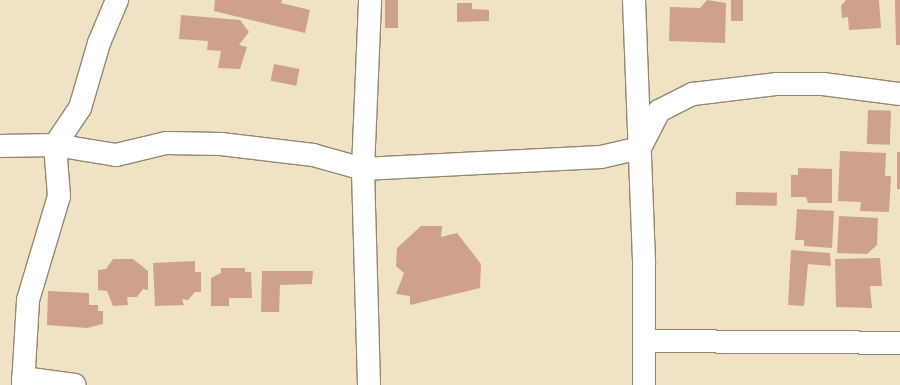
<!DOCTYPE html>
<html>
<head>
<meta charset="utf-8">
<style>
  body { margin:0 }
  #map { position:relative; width:900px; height:385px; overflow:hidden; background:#f0e2c4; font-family:"Balsamiq Sans",sans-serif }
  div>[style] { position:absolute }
  .building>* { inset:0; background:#cea18a; transform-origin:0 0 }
  .roads { filter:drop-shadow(1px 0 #968671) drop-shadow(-1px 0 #968671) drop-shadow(0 1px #968671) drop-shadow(0 -1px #968671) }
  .minor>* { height:22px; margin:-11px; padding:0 11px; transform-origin:11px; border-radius:11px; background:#fff }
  span { translate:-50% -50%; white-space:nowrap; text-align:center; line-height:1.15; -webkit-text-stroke:3px #fdfcf7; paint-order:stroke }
</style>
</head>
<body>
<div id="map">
  <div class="building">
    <i style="clip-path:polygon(215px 0,282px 0,281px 3px,310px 10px,305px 33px,214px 11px)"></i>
    <i style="left:385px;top:0;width:13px;height:28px"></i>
    <i style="clip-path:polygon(707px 0,726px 3px,725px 43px,669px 41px,670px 7px,700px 8px)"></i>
    <i style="left:731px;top:0;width:12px;height:21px"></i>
    <i style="clip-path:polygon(846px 0,879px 0,881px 28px,849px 30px,848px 17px,842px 18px,841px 6px)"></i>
    <i style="clip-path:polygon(895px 0,900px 0,900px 45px,896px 45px)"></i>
    <i style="clip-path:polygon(457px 3px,472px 3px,472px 9px,489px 10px,489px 21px,457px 22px)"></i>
    <i style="clip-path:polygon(181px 15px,240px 20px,249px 32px,239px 45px,247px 47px,240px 69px,218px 68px,221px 51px,207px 50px,208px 41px,179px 39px)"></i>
    <i style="left:274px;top:64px;width:26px;height:17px;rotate:11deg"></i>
    <i style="left:868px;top:110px;width:23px;height:34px;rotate:2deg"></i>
    <i style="clip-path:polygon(840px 151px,886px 153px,885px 176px,891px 176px,889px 212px,860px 211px,861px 202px,838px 201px)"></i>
    <i style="left:900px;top:152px;width:37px;height:3px;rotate:90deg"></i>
    <i style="clip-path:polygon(798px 168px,832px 169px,832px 203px,808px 203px,806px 197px,791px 197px,791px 175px,798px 175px)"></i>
    <i style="left:736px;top:192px;width:41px;height:13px;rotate:1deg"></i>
    <i style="clip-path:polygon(797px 209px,834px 211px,832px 248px,804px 246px,804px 240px,795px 240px)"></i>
    <i style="clip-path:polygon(839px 216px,878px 218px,877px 245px,867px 254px,837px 253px)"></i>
    <i style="clip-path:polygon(421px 226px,442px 226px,441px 237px,457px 233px,481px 264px,480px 288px,410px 305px,410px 296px,396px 294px,404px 273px,396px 266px,397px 248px)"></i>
    <i style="clip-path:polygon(791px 250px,830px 253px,831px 266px,808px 264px,804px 306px,788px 305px)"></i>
    <i style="clip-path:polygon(880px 258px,882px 286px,870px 286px,872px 308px,836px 307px,835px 259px)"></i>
    <i style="clip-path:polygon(113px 259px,133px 259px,148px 271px,148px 290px,143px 289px,137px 297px,127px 297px,128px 305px,113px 306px,107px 291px,98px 290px,98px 270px,106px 269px)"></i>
    <i style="clip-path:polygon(195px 261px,195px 272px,201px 272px,201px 292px,195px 292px,188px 300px,182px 299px,184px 305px,155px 306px,153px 263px)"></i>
    <i style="clip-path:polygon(221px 268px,245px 268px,245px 272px,251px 272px,252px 298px,229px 298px,229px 306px,211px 306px,211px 278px,221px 273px)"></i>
    <i style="clip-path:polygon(262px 271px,313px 271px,312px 284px,280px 285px,279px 312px,261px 312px)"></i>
    <i style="clip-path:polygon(48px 291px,89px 293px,89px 305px,98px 305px,98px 311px,103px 311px,103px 324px,87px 328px,47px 325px)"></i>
  </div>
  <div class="roads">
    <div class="minor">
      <i style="left:634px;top:0;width:264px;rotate:87.8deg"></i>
      <i style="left:644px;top:264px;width:121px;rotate:90deg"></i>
      <i style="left:0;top:146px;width:55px;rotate:-1deg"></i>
      <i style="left:55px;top:145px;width:62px;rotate:9.3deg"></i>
      <i style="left:116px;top:155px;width:51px;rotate:-13.5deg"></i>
      <i style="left:166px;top:143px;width:55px;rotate:1deg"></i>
      <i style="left:221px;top:144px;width:93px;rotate:6.8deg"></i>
      <i style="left:313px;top:155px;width:52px;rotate:15.6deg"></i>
      <i style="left:363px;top:169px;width:238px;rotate:-2.9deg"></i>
      <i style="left:601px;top:157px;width:40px;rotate:-13deg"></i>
      <i style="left:640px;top:148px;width:42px;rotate:-62.8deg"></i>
      <i style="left:659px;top:111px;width:38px;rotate:-27deg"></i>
      <i style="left:693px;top:94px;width:85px;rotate:-6.8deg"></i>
      <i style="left:777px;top:84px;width:46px"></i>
      <i style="left:823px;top:84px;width:78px;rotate:7.4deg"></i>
      <i style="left:644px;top:341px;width:256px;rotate:0.4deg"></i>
      <i style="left:23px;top:378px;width:52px;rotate:7.7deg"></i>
      <i style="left:23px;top:385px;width:85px;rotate:-86.6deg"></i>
      <i style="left:28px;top:300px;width:109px;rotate:-73.4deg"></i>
      <i style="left:59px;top:196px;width:51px;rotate:-94.5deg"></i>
      <i style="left:55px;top:145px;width:45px;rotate:-56deg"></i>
      <i style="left:80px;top:108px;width:68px;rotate:-73.7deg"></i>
      <i style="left:99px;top:43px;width:47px;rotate:-67.3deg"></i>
      <i style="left:369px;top:385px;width:216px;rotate:-91.6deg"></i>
      <i style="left:363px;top:169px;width:169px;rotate:-87.6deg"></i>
    </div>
  </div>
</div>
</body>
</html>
